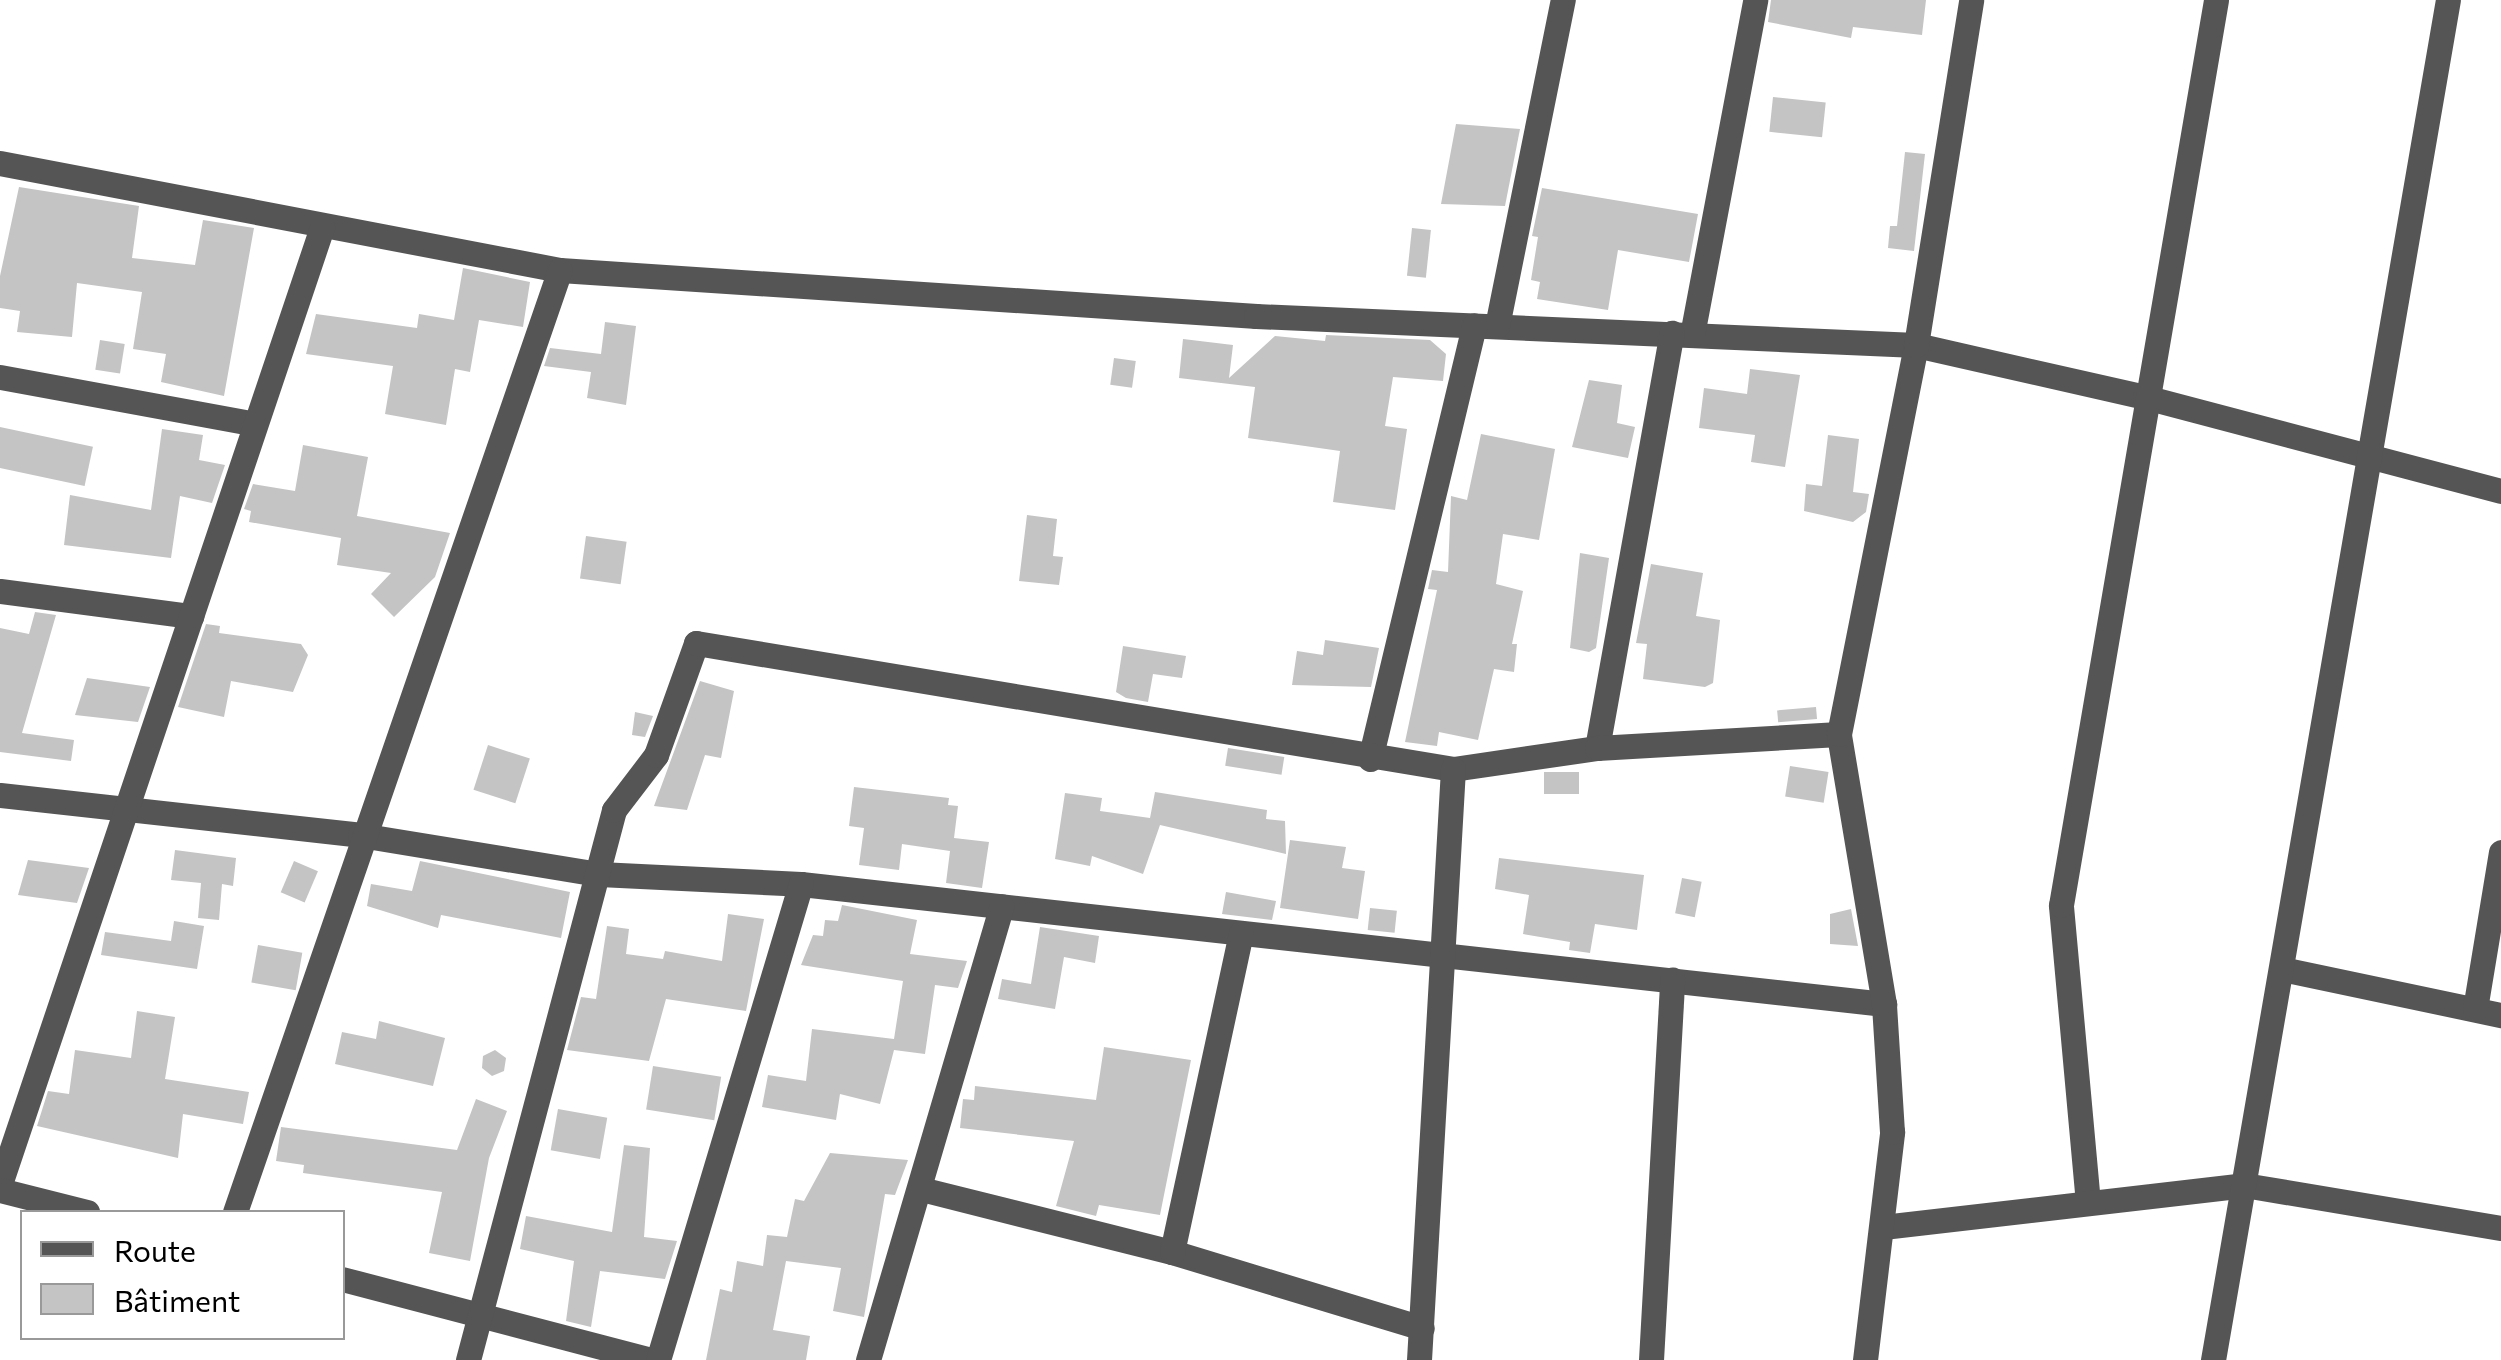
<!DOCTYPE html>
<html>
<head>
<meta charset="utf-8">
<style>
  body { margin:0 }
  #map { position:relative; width:2501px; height:1360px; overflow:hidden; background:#fff; font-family:Commissioner,sans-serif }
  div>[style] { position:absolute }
  .building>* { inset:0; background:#c4c4c4; transform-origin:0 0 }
  .minor>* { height:25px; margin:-12.5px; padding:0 12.5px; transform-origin:12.5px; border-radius:12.5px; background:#555 }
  span { translate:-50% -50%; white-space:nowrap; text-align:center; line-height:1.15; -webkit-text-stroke:10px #fff; paint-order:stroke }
  .legend { position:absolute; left:20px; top:1210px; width:325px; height:130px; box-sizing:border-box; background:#fff; border:2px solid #999; margin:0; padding:12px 18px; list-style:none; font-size:30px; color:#000 }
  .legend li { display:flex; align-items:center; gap:20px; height:50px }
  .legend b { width:50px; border:2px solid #999 }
</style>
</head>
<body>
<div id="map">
  <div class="building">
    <i style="clip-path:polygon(1771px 0,1926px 0,1922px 35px,1853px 27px,1851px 38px,1768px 22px)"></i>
    <i style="left:1773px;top:97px;width:53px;height:35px;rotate:6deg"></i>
    <i style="clip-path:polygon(1456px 124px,1520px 129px,1505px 206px,1441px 204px)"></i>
    <i style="clip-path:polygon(1905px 152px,1925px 154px,1914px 251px,1888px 248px,1890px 226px,1897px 226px)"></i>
    <i style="clip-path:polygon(19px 187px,139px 206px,132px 258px,195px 265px,203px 220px,254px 228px,224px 396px,161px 382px,166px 354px,133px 349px,142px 292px,77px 283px,72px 337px,17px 332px,20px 311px,0 308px,0 276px)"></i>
    <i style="clip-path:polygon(1542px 188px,1698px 214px,1689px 262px,1618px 250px,1608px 310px,1537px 299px,1540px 282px,1531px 280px,1538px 237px,1532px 236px)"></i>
    <i style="left:1412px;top:228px;width:19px;height:48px;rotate:6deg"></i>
    <i style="clip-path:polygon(463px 268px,530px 282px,523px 327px,479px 320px,470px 372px,455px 369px,446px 425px,385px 414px,393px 366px,306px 354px,316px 314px,417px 328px,419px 314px,454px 320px)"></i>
    <i style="clip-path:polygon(605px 322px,636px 326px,626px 405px,587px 398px,591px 372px,544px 366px,550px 348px,601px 354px)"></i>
    <i style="clip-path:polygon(1326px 335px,1430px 340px,1446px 354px,1443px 381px,1393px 377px,1385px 426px,1407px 429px,1395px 510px,1333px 502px,1340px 451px,1248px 438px,1255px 387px,1179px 378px,1183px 339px,1233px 345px,1229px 378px,1275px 336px,1325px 341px)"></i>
    <i style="left:100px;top:340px;width:25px;height:30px;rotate:9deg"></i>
    <i style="left:1114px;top:358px;width:22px;height:27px;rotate:8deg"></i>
    <i style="clip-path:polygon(1750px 369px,1800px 375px,1785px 467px,1751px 462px,1755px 435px,1699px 428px,1704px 388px,1747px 394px)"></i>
    <i style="clip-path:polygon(1589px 380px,1622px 385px,1617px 423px,1635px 427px,1628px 458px,1572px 447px)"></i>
    <i style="left:0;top:427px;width:95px;height:40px;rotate:12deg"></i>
    <i style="clip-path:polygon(162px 429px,203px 435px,199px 460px,225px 465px,212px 503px,180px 496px,171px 558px,64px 545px,70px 495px,151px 510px)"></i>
    <i style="clip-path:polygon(1481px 434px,1555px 449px,1539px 540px,1503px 534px,1496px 584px,1523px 591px,1512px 644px,1517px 644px,1514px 672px,1494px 669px,1478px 740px,1439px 732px,1437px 746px,1405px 742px,1437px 590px,1428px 589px,1432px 570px,1448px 572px,1451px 496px,1467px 500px)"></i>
    <i style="clip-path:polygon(1828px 435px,1859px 439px,1853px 492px,1869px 494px,1866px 512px,1853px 522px,1804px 511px,1806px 484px,1822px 486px)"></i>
    <i style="clip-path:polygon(303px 445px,368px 457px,357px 516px,450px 533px,435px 577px,394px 617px,371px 594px,391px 573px,337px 565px,341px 538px,249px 522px,251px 511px,244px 509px,253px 484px,295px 491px)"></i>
    <i style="clip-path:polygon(1027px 515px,1057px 519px,1053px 556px,1063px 557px,1059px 585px,1019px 581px)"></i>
    <i style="left:586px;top:536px;width:41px;height:43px;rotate:8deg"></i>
    <i style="clip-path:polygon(1580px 553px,1609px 558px,1596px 648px,1589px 652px,1570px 648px)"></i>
    <i style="clip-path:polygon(1651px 564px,1703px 573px,1696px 616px,1720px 620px,1713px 683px,1705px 687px,1643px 679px,1647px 644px,1636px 643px)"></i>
    <i style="clip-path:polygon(35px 612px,56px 615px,22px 733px,74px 740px,71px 761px,0 752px,0 628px,29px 634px)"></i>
    <i style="clip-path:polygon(206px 624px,220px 626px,219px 633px,301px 644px,308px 655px,293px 692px,231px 681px,224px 717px,178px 707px)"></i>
    <i style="clip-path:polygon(1325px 640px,1379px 648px,1371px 687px,1292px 685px,1297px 651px,1323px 655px)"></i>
    <i style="clip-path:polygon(1123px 646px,1186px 656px,1182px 678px,1153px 674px,1148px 702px,1126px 698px,1116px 692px)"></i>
    <i style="clip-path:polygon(87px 678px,150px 687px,138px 722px,75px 715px)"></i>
    <i style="clip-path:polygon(700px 681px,734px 691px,721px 758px,705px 755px,687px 810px,654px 806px)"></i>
    <i style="left:1816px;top:707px;width:12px;height:39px;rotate:85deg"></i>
    <i style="clip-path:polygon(635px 712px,653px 716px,645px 737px,632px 735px)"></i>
    <i style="left:488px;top:745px;width:44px;height:47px;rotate:18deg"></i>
    <i style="left:1228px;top:748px;width:57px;height:18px;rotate:9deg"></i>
    <i style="left:1790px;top:766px;width:39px;height:31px;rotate:9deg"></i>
    <i style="left:1544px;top:772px;width:35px;height:22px"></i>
    <i style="clip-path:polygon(854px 787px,949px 798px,948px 805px,958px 806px,954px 838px,989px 842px,982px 888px,946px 883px,950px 851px,902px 844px,899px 870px,859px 865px,864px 828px,849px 826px)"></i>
    <i style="clip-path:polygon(1155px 792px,1267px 810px,1266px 819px,1285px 821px,1286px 854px,1160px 825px,1143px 874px,1092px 856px,1090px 866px,1055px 859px,1065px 793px,1102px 798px,1100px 811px,1150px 818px)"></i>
    <i style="clip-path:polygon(1290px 840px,1346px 847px,1342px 868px,1365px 871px,1358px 919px,1280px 908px)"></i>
    <i style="clip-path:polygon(175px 850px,236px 858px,233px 886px,222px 884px,219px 920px,198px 918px,201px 883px,171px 880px)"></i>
    <i style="clip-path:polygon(1499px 858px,1644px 875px,1637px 930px,1595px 924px,1590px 953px,1569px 950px,1570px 942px,1523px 934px,1529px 895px,1495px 889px)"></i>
    <i style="clip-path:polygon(28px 860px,89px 868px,77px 903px,18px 895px)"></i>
    <i style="left:294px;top:861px;width:26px;height:34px;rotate:23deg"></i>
    <i style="clip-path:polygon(420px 861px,570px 892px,561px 938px,441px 915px,438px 928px,367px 906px,371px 884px,412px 891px)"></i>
    <i style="left:1682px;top:878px;width:20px;height:36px;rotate:11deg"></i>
    <i style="clip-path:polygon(1226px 892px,1276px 901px,1272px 920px,1222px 914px)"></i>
    <i style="clip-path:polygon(842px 905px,917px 920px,910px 954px,967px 961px,958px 988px,935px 985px,925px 1054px,894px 1050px,880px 1104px,840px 1094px,836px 1120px,762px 1107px,768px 1075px,806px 1081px,812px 1029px,894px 1039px,903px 981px,801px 965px,813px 935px,823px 936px,825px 920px,838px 921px)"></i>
    <i style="left:1370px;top:908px;width:27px;height:22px;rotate:6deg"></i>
    <i style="clip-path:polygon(1851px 909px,1858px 946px,1830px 944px,1830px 914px)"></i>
    <i style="clip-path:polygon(728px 914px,764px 919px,746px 1011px,666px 999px,649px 1061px,567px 1050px,581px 997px,596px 999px,607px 926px,629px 929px,626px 954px,663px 959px,665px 951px,722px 961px)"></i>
    <i style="clip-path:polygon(174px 921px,204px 926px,197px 969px,101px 955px,105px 932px,171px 941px)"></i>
    <i style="clip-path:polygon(1040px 927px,1099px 936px,1095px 963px,1064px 957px,1055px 1009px,998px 999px,1002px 979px,1031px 984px)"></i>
    <i style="left:258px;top:945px;width:45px;height:38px;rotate:10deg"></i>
    <i style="clip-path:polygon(137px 1011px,175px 1017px,165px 1079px,249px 1092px,243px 1124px,183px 1114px,178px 1158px,37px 1126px,48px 1091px,69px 1094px,75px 1050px,131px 1058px)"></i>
    <i style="clip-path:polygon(379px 1021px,445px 1038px,433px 1086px,335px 1064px,342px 1032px,376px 1039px)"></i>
    <i style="clip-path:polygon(1104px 1047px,1191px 1060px,1160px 1215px,1099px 1205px,1096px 1216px,1056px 1206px,1074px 1141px,960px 1128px,963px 1099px,974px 1100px,975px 1086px,1096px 1100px)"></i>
    <i style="clip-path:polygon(495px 1050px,506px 1058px,504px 1071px,492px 1076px,482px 1068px,483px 1056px)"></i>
    <i style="left:653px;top:1066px;width:69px;height:44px;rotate:9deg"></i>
    <i style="clip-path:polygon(476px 1099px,507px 1111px,489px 1158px,470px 1261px,429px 1253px,442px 1192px,303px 1173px,304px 1165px,276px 1161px,281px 1127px,457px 1150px)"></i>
    <i style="left:558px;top:1109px;width:50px;height:42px;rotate:10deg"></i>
    <i style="clip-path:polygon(624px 1145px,650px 1148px,644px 1237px,677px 1241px,665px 1279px,600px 1271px,591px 1327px,566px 1321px,574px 1261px,520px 1249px,526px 1216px,612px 1232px)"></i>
    <i style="clip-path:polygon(830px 1153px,908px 1160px,895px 1195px,885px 1194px,864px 1317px,833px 1311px,841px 1268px,786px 1261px,773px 1330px,810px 1336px,806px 1360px,706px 1360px,720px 1289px,732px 1292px,737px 1261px,763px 1266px,767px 1235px,787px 1237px,795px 1199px,804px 1201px)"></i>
  </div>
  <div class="minor">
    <i style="left:0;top:163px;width:570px;rotate:10.82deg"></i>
    <i style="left:560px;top:270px;width:698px;rotate:3.78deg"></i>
    <i style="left:1256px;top:316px;width:661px;rotate:2.52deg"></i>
    <i style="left:1916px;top:345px;width:235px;rotate:12.8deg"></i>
    <i style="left:2145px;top:397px;width:368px;rotate:14.8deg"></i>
    <i style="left:1497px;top:326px;width:333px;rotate:-78.6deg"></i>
    <i style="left:1692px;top:335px;width:341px;rotate:-79.3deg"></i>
    <i style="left:0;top:377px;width:259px;rotate:10.4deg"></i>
    <i style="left:0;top:591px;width:193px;rotate:7.5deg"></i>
    <i style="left:1597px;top:748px;width:422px;rotate:-79.8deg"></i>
    <i style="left:1370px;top:759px;width:446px;rotate:-76.5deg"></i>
    <i style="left:0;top:795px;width:362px;rotate:6.3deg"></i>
    <i style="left:360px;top:835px;width:242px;rotate:9.3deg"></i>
    <i style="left:599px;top:874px;width:202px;rotate:2.8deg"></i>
    <i style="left:801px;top:884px;width:1090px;rotate:6.32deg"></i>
    <i style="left:2282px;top:969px;width:224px;rotate:11.9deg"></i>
    <i style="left:2475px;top:1009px;width:159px;rotate:-80.6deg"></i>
    <i style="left:0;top:1184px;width:1010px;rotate:-71.4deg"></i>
    <i style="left:921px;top:1189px;width:259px;rotate:14.1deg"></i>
    <i style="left:1172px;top:1252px;width:261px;rotate:16.9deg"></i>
    <i style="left:0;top:1190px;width:90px;rotate:14.2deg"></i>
    <i style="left:2088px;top:1203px;width:299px;rotate:-95.2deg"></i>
    <i style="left:2061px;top:905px;width:918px;rotate:-80.28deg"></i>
    <i style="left:235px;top:1212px;width:996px;rotate:-70.97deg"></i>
    <i style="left:1883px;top:1227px;width:363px;rotate:-6.6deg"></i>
    <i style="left:2244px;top:1185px;width:261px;rotate:9.5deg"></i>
    <i style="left:1172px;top:1252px;width:326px;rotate:-77.8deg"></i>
    <i style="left:342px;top:1279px;width:319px;rotate:14.7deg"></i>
    <i style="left:468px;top:1360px;width:569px;rotate:-75.13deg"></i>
    <i style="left:614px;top:810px;width:69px;rotate:-52.6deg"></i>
    <i style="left:656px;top:755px;width:119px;rotate:-70.3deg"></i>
    <i style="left:696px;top:643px;width:767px;rotate:9.45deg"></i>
    <i style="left:1453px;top:769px;width:146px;rotate:-8.3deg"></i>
    <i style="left:1597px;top:748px;width:242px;rotate:-3.3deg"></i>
    <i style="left:658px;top:1360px;width:497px;rotate:-73.3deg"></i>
    <i style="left:868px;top:1360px;width:473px;rotate:-73.6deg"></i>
    <i style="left:1419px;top:1360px;width:592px;rotate:-86.71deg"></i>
    <i style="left:1651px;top:1360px;width:381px;rotate:-86.8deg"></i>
    <i style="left:1865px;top:1360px;width:230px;rotate:-83.2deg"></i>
    <i style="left:1892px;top:1132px;width:128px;rotate:-93.6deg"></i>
    <i style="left:1884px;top:1004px;width:274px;rotate:-99.5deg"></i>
    <i style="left:1839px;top:734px;width:397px;rotate:-78.8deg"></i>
    <i style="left:1916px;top:345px;width:349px;rotate:-80.9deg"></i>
    <i style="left:2213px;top:1360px;width:1380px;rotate:-80.2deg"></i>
  </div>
  <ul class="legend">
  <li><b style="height:12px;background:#555"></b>Route</li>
  <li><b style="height:28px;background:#c4c4c4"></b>Bâtiment</li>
  </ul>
</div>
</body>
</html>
